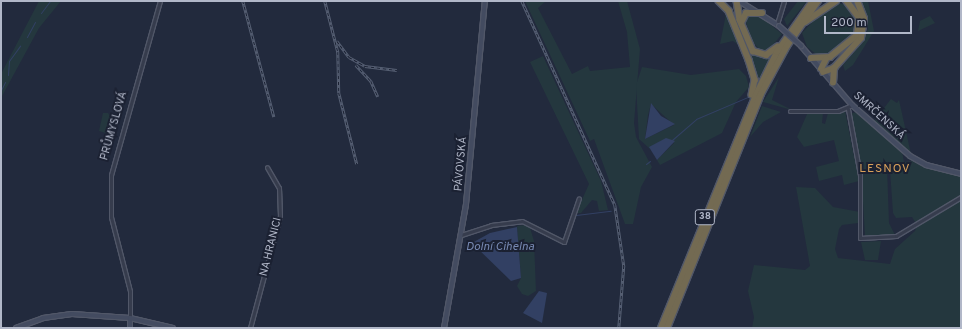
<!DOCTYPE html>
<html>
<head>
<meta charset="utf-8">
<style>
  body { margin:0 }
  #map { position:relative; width:962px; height:329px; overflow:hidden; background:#222a3d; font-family:Overpass,sans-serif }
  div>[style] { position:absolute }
  .green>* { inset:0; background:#24373e }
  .water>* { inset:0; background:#324063 }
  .stream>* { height:1px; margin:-0.5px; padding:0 0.5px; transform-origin:0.5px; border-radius:0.5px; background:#324063 }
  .roads { filter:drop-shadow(1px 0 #515768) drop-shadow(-1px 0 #515768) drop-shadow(0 1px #515768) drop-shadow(0 -1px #515768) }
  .street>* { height:3px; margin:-1.5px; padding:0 1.5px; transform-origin:1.5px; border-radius:1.5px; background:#363c4d }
  .secondary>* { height:4px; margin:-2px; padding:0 2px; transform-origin:2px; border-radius:2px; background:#434b60 }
  .highway>* { height:5.5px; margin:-2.75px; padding:0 2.75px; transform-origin:2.75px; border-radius:2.75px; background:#736a52 }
  .rail>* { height:2.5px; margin-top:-1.25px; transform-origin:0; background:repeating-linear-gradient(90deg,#1b2132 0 3px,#576074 0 6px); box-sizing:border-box; border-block:1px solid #576074 }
  .bridges { filter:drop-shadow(1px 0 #515768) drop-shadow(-1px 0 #515768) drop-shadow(0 1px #515768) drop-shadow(0 -1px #515768) }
  .secondary-bridge>* { height:4px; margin:-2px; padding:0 2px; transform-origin:2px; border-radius:2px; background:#434b60 }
  span { translate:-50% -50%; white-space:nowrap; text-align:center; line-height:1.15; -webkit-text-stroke:4px #1b2132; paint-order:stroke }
  .shield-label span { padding:1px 3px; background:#1b2132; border:1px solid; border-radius:3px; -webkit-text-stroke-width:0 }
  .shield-label { font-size:10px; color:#b1b7c8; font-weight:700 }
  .street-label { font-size:11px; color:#b1b7c8 }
  .neighbourhood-label { font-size:12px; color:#d9a15b; letter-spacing:1px }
  .water-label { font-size:12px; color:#7789b2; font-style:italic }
  .frame { position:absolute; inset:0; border:2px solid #b1b7c8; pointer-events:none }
  .scale { position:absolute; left:824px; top:16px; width:88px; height:18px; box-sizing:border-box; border:2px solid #b1b7c8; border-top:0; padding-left:5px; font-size:12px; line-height:14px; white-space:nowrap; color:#b1b7c8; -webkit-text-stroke:3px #1b2132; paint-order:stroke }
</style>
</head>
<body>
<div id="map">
  <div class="green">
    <i style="clip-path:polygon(39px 1px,61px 1px,39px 28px,1px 98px,1px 74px)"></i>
    <i style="clip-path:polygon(525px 1px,546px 1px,538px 8px,572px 74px,588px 66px,590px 71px,630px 67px,627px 32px,618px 1px,627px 1px,640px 49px,634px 123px,636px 137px,652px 167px,641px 187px,633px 224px,625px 224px,594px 139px,590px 141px)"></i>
    <i style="clip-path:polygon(798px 1px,807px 1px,787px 26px,784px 19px)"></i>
    <i style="clip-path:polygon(861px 1px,868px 1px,874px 31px,853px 65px,845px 71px,843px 65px,862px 43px,868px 29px)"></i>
    <i style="clip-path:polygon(838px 3px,847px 5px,856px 15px,855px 32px,832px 52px,817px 55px,807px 47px,802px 33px,819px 15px)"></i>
    <i style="clip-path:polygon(735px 5px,750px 50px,759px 57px,771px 58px,759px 82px,733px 14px)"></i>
    <i style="clip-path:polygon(726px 14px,730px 21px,741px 47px,733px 41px,720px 44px)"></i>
    <i style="clip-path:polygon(749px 16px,761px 17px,782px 34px,768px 51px,760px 50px,751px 40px,746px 22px)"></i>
    <i style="clip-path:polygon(930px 16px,935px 23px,918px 31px,920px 21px)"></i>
    <i style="clip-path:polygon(543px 56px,601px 181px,608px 210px,599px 211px,597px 201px,592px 200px,581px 213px,576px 213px,589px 184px,530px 62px)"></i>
    <i style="clip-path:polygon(evenodd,642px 67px,691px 75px,739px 69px,746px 76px,749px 87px,736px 102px,722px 133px,660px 165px,657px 160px,674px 143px,664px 140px,650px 149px,639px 139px,636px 85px,642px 67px,651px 104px,674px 125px,645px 139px,648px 115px,651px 104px)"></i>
    <i style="clip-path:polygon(779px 77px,772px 100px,792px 110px,763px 102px)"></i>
    <i style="clip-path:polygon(891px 99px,897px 103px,899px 100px,911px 154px,874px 121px)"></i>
    <i style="clip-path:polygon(762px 106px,781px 112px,763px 122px,750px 137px)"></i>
    <i style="clip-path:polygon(845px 111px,859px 181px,844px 185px,842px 175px,819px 181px,816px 167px,839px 161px,834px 140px,804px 147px,797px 137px,808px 112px,823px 113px,822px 123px,825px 124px,828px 113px)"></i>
    <i style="clip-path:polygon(856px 112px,902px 151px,904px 162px,913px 161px,961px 177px,961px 328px,752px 328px,754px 317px,748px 291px,754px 265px,805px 270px,810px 266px,796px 187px,815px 188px,833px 207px,860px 212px,858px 223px,842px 225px,839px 229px,835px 249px,838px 258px,890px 264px,895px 249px,915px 231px,917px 225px,912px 217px,896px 218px,893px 213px,890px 170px,903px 162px,887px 167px,889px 223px,895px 235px,865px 236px,861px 166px,850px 114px)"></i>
    <i style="clip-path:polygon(103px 113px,108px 113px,112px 118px,112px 135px,99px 131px)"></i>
    <i style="clip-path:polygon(525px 225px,530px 228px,534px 241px,536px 291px,528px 296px,522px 294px,517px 286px,521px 278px,517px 226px)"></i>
    <i style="clip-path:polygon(881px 241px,878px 260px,865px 260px,861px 242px)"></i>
  </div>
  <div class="water">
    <i style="clip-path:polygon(651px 103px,661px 116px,675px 124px,645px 139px)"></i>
    <i style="clip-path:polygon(666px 138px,675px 141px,657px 160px,649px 147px)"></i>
    <i style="clip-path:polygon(517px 227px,521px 278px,511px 281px,472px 243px,490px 233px)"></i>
    <i style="clip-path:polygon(539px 291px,547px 293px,542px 323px,523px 313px)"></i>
  </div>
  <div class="stream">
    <i style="left:41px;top:13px;width:15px;rotate:-53deg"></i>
    <i style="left:27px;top:37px;width:17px;rotate:-62deg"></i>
    <i style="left:8px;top:75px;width:14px;rotate:-86deg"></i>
    <i style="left:9px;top:61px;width:19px;rotate:-54deg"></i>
    <i style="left:1px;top:90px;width:9px;rotate:-63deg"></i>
    <i style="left:672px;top:140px;width:32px;rotate:-41deg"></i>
    <i style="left:696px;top:119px;width:59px;rotate:-23.1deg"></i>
    <i style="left:646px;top:164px;width:5px;rotate:-37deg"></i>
    <i style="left:576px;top:215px;width:35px;rotate:-7deg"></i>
  </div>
  <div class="roads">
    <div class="street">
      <i style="left:777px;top:24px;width:24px;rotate:-73deg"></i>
      <i style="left:848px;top:109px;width:67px;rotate:79.7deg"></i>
      <i style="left:860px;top:175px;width:63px;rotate:90deg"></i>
      <i style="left:860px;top:238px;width:36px;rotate:-3deg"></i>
      <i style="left:896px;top:236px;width:76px;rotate:-31deg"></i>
      <i style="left:790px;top:111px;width:48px"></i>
      <i style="left:838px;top:111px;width:15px;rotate:-23deg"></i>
      <i style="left:461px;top:235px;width:32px;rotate:-18deg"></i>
      <i style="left:491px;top:225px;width:31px;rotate:-7deg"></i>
      <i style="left:522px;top:221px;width:47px;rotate:26.6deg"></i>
      <i style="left:564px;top:242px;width:46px;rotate:-71.2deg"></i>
      <i style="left:130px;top:318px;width:27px;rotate:-90deg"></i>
      <i style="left:130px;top:291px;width:76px;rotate:-104.4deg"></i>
      <i style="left:111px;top:217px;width:42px;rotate:-90deg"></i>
      <i style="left:111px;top:175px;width:181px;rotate:-74.3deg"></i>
      <i style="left:250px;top:328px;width:116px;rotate:-75deg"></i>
      <i style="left:280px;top:216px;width:28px;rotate:-92deg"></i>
      <i style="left:279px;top:188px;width:24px;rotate:-120deg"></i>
    </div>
    <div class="secondary">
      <i style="left:739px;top:1px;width:47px;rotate:32deg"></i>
      <i style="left:801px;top:46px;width:78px;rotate:49.2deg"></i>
      <i style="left:852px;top:105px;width:77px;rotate:41.3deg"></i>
      <i style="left:910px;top:156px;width:18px;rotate:29deg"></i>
      <i style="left:926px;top:165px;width:36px;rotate:14deg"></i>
      <i style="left:130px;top:318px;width:10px;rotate:90deg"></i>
      <i style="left:16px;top:328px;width:29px;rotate:-20deg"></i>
      <i style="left:43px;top:318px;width:29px;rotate:-8deg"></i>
      <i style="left:72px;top:314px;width:58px;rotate:3.9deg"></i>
      <i style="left:130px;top:318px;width:44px;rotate:13.1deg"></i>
      <i style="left:444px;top:328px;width:126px;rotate:-79.9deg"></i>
      <i style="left:466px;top:204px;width:204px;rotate:-84.7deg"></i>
    </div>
    <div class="highway">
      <i style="left:719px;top:1px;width:14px;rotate:45deg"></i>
      <i style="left:729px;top:11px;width:53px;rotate:67.8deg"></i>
      <i style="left:749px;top:60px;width:21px;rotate:73deg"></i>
      <i style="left:755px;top:80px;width:15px;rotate:101deg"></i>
      <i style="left:737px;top:1px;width:19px;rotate:81deg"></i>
      <i style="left:740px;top:20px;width:34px;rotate:67deg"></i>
      <i style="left:753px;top:51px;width:14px;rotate:17deg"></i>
      <i style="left:766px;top:55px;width:14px;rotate:-36deg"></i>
      <i style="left:805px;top:22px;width:37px;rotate:-34deg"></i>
      <i style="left:741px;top:23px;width:11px;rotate:-63deg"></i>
      <i style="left:746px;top:13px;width:16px"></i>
      <i style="left:811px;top:58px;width:19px;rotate:-3deg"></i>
      <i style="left:830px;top:57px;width:35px;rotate:-39deg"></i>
      <i style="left:857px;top:35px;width:17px;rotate:-83deg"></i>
      <i style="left:859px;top:18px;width:21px;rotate:-127deg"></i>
      <i style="left:821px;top:69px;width:11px;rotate:-63deg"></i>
      <i style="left:823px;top:72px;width:12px;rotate:-20deg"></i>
      <i style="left:834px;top:68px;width:40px;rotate:-48deg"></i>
      <i style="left:861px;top:38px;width:19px;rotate:-81deg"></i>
      <i style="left:864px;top:19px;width:19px;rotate:-111deg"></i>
      <i style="left:833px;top:83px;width:15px;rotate:-86deg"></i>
      <i style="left:661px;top:328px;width:254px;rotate:-67.8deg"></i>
      <i style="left:757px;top:93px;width:46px;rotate:-64deg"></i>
      <i style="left:777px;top:52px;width:62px;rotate:-54.8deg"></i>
      <i style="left:667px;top:328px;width:252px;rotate:-68.1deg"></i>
      <i style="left:761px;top:94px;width:55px;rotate:-61.6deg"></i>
      <i style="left:787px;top:46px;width:55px;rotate:-55.4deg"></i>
    </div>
  </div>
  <div class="rail">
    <i style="left:243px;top:1px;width:120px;rotate:75deg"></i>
    <i style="left:325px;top:1px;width:53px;rotate:75.7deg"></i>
    <i style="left:338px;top:52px;width:41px;rotate:88.6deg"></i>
    <i style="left:339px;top:93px;width:73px;rotate:75.8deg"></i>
    <i style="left:522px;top:1px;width:224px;rotate:65.5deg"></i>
    <i style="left:615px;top:205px;width:62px;rotate:81.6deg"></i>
    <i style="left:624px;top:266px;width:62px;rotate:94.6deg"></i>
    <i style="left:337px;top:41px;width:20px;rotate:53deg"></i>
    <i style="left:349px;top:57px;width:18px;rotate:29deg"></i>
    <i style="left:365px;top:66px;width:32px;rotate:7deg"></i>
    <i style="left:356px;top:65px;width:22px;rotate:47deg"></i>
    <i style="left:371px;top:81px;width:17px;rotate:66deg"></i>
  </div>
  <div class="bridges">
    <div class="secondary-bridge">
      <i style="left:779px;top:26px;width:30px;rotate:42deg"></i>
    </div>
  </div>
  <div class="shield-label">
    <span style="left:705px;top:217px">38</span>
  </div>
  <div class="street-label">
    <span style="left:879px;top:116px;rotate:42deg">SMRČENSKÁ</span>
    <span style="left:114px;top:126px;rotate:-74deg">PRŮMYSLOVÁ</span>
    <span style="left:461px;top:164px;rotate:-85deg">PÁVOVSKÁ</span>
    <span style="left:271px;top:247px;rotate:-76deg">NA HRANICI</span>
  </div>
  <div class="neighbourhood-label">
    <span style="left:885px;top:170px">LESNOV</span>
  </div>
  <div class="water-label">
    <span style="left:500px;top:248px">Dolní Cihelna</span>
  </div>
  <div class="frame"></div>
  <div class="scale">200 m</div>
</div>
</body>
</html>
